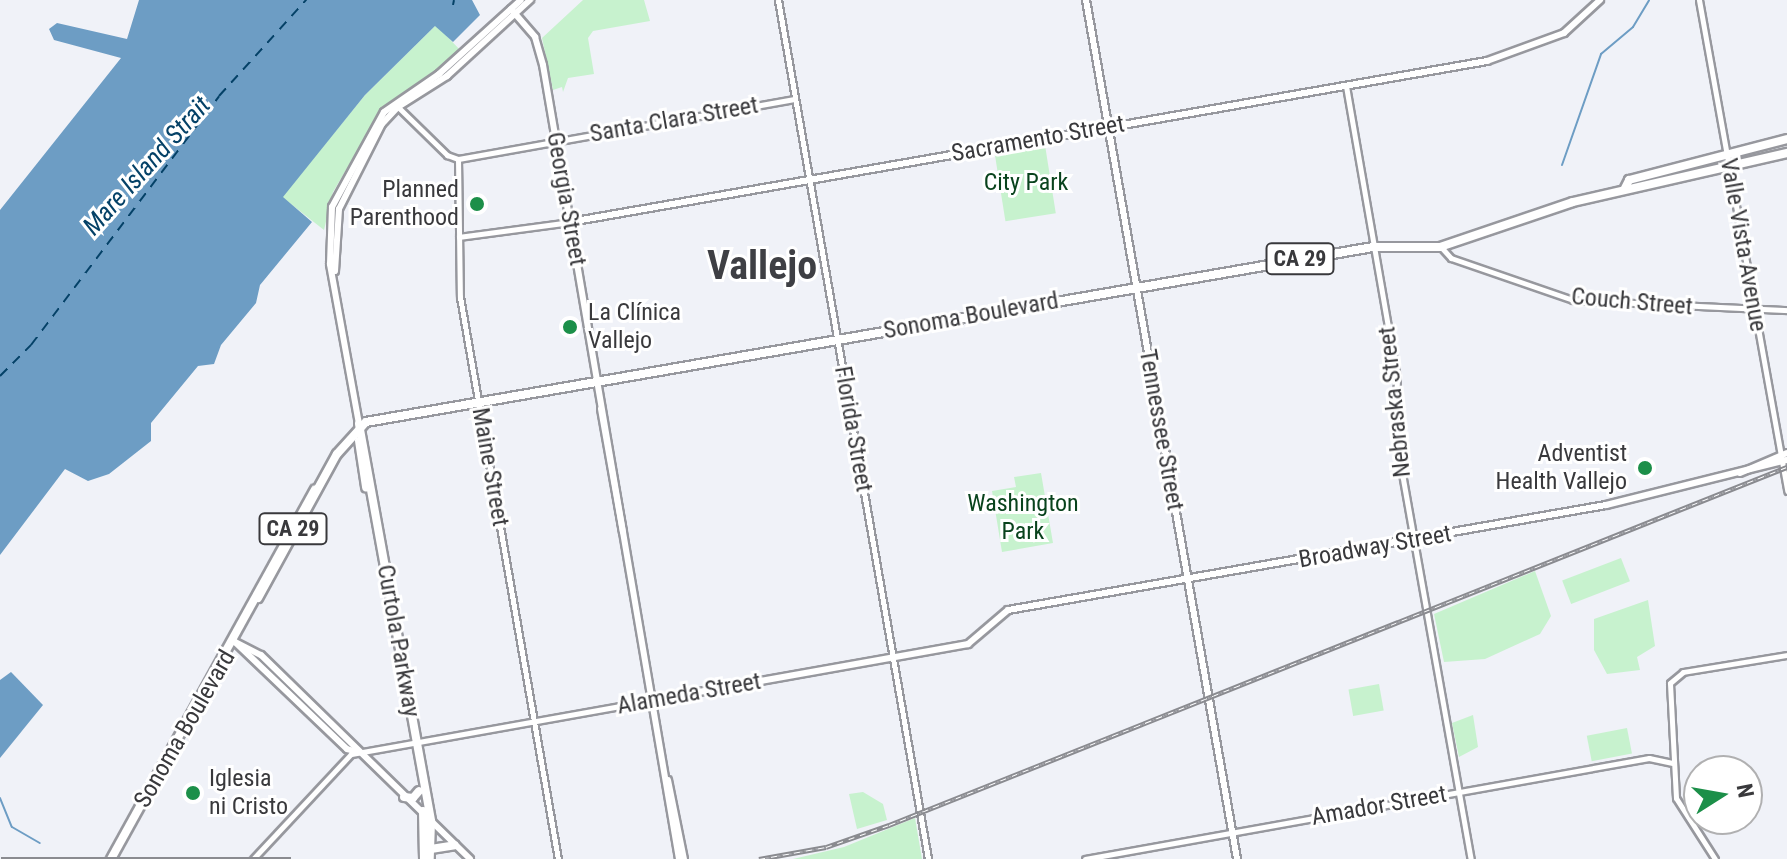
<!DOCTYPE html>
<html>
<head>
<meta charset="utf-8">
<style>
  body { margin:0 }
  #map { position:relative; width:1787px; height:859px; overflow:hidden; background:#f0f2f8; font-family:"Roboto Condensed",sans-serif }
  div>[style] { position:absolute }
  .green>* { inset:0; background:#c7f2ce; transform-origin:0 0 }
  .water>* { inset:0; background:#6d9dc4 }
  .stream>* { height:2px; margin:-1px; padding:0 1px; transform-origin:1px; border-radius:1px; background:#6d9dc4 }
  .ferry>* { height:2px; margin-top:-1px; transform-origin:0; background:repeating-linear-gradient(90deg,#044167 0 10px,transparent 0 18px) }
  .roads { filter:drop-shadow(2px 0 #97989e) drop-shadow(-2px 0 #97989e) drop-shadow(0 2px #97989e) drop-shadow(0 -2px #97989e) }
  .tertiary>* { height:5px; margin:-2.5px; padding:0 2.5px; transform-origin:2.5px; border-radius:2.5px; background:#fff }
  .secondary>* { height:6px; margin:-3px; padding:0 3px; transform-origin:3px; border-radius:3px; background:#fff }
  .primary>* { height:8px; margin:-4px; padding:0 4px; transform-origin:4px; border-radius:4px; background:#fff }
  .rail>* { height:5px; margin-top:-2.5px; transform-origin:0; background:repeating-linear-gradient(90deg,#fff 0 6px,#8a8b90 0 12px); box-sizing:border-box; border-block:2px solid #8a8b90 }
  .dots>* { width:22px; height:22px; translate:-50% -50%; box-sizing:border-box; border:4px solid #fff; border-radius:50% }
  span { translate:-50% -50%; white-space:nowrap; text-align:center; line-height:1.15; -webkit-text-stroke:6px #fff; paint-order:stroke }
  .shield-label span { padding:2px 6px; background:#fff; border:2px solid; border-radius:6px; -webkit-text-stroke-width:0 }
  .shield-label { font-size:22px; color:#39393c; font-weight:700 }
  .street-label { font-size:24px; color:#39393c }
  .park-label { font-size:24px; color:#09431d }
  .poi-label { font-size:24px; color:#39393c }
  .right { translate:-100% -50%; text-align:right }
  .left { translate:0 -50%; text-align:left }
  .water-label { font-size:26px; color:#044167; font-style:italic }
  .town-label { font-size:40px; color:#3e3f44; font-weight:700 }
  .north { position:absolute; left:1683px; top:755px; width:80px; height:80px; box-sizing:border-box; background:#fff; border:2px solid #b0b0b1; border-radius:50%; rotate:79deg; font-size:22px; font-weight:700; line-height:32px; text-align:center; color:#39393c }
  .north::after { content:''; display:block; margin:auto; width:28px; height:36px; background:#1c8f49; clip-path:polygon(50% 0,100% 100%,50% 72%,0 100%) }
</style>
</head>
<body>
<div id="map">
  <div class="green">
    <i style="clip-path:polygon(583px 0,644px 0,650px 21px,593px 31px,588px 38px,594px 74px,568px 78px,563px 92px,562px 87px,553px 90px,542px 38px)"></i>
    <i style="clip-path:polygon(436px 25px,462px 52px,381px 110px,333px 192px,324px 230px,282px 197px,365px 95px)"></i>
    <i style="left:1045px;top:145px;width:69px;height:51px;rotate:81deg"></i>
    <i style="clip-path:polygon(1041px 473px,1053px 543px,1002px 552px,992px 491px,1016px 487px,1014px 477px)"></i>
    <i style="left:1621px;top:558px;width:25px;height:63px;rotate:69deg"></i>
    <i style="clip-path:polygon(1535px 571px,1551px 616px,1540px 634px,1485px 659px,1444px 662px,1434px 614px)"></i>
    <i style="clip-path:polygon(1648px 600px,1655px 646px,1637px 657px,1640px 670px,1607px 674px,1594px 650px,1594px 619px)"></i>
    <i style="left:1379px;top:684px;width:27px;height:31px;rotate:80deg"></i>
    <i style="clip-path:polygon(1473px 715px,1478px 747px,1459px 757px,1452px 723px)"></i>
    <i style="left:1627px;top:728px;width:26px;height:41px;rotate:79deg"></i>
    <i style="clip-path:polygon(863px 792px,883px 804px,887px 820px,857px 829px,849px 794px)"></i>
    <i style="clip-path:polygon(915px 818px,922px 859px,793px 859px,844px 847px)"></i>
  </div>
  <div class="water">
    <i style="clip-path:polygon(139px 0,472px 0,480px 15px,453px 42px,435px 26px,365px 95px,283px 197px,312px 222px,260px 285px,256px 303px,221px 345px,214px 364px,198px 366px,151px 423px,151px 441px,109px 474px,88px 481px,65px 469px,0 555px,0 210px,121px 58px,54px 40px,49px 29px,57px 23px,127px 39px)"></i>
    <i style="clip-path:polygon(11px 672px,43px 705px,0 758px,0 680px)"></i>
  </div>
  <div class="stream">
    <i style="left:1562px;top:165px;width:118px;rotate:-70.6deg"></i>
    <i style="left:1601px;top:54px;width:42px;rotate:-40.2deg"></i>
    <i style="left:1633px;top:27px;width:31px;rotate:-59deg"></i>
    <i style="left:0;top:798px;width:31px;rotate:68deg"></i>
    <i style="left:12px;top:827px;width:32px;rotate:30deg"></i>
  </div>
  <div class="ferry">
    <i style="left:453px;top:5px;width:5px;rotate:-79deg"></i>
    <i style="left:0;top:376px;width:44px;rotate:-45deg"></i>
    <i style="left:31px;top:345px;width:312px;rotate:-52.9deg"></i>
    <i style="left:219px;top:96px;width:130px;rotate:-47.8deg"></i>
  </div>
  <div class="roads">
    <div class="tertiary">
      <i style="left:778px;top:0;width:872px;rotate:80.09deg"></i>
      <i style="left:1699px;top:0;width:499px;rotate:79.8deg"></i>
      <i style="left:1346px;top:86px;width:296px;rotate:80.1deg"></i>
      <i style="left:1397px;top:378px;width:56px;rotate:92deg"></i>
      <i style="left:1395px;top:434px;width:432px;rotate:79.9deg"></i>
      <i style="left:398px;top:107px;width:69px;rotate:44.4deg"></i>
      <i style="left:447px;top:155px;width:12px;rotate:20deg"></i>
      <i style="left:458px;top:159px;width:138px;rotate:89.2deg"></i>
      <i style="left:460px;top:297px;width:570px;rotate:80.11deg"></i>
      <i style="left:458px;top:159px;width:342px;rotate:-10.1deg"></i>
      <i style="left:459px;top:237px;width:112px;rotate:-7.7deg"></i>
      <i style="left:1441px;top:247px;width:15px;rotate:48deg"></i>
      <i style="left:1451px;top:258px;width:129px;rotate:19deg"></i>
      <i style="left:1573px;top:300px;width:214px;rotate:2.7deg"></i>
      <i style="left:253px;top:859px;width:144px;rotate:-47deg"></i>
      <i style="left:351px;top:754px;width:308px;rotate:-10.1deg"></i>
      <i style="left:1085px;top:859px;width:573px;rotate:-10.15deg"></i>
      <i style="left:1649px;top:758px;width:24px;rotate:12deg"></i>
      <i style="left:1715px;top:859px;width:72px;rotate:-122.6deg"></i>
      <i style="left:1676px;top:798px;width:115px;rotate:-93deg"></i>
      <i style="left:1670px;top:683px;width:17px;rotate:-40deg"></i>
      <i style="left:1683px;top:672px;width:105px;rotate:-9.3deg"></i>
    </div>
    <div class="secondary">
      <i style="left:1086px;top:0;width:872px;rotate:80.03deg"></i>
      <i style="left:511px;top:9px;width:37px;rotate:49deg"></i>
      <i style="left:535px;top:37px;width:29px;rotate:74deg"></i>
      <i style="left:543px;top:65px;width:806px;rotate:80.28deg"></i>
      <i style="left:570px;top:222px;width:931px;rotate:-9.96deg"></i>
      <i style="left:1487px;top:61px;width:82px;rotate:-20deg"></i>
      <i style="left:1564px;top:33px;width:49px;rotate:-42.5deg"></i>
      <i style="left:335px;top:271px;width:62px;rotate:-86.3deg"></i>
      <i style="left:339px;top:209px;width:95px;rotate:-63.2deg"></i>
      <i style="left:382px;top:124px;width:23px;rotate:-47deg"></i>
      <i style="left:398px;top:107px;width:58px;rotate:-32.3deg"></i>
      <i style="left:447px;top:76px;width:113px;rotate:-42.5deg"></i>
      <i style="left:601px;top:409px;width:125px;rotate:79.9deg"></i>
      <i style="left:359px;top:424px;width:163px;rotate:-100.3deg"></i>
      <i style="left:330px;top:264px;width:57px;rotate:-88deg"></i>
      <i style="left:332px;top:207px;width:108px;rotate:-61.3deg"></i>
      <i style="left:384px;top:112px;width:67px;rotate:-34.6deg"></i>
      <i style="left:439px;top:74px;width:110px;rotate:-42.1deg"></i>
      <i style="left:1740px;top:473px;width:51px;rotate:-23.1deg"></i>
      <i style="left:235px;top:642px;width:29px;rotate:27deg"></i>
      <i style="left:261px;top:655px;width:292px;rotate:44.3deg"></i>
      <i style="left:235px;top:642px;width:155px;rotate:43.7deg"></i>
      <i style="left:347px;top:749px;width:10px;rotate:17deg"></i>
      <i style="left:654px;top:700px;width:319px;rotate:-10.1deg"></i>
      <i style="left:968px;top:644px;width:52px;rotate:-40.4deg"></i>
      <i style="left:1008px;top:610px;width:607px;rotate:-9.96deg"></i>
      <i style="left:1606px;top:505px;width:187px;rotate:-14deg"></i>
      <i style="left:668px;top:780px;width:81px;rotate:78.6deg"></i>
    </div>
    <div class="primary">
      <i style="left:1625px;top:188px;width:9px;rotate:-63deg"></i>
      <i style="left:1629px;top:180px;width:163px;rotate:-14.5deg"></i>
      <i style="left:359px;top:424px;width:404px;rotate:79.7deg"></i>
      <i style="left:431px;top:822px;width:37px;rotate:92deg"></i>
      <i style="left:359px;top:441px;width:47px;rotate:81.3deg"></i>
      <i style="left:258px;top:598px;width:164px;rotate:-61.3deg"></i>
      <i style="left:337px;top:454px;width:43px;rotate:-47.8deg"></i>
      <i style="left:366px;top:422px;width:1022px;rotate:-9.86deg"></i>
      <i style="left:1373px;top:247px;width:67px"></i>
      <i style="left:1440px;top:247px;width:140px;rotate:-18.7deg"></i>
      <i style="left:1573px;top:202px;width:220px;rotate:-12.9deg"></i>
      <i style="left:404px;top:797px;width:9px;rotate:6deg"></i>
      <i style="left:413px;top:798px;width:9px;rotate:-49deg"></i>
      <i style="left:423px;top:811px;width:48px;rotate:88.8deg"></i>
      <i style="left:431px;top:849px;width:24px;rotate:-9deg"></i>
      <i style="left:111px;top:859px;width:422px;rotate:-61.1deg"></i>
    </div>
  </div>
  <div class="rail">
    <i style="left:1px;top:859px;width:290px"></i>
    <i style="left:759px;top:859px;width:68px;rotate:-10.2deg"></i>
    <i style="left:826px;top:847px;width:67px;rotate:-19.2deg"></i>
    <i style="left:889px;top:825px;width:967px;rotate:-21.74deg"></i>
  </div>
  <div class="dots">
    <i style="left:477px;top:204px;background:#1c8f49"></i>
    <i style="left:570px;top:327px;background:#1c8f49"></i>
    <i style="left:1645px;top:468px;background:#1c8f49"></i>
    <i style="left:193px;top:793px;background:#1c8f49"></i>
  </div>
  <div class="shield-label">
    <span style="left:1300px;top:259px">CA 29</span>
    <span style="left:293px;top:529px">CA 29</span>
  </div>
  <div class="street-label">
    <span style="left:674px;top:120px;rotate:-10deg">Santa Clara Street</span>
    <span style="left:1038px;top:139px;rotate:-10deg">Sacramento Street</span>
    <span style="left:566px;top:199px;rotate:80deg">Georgia Street</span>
    <span style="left:1743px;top:245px;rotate:80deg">Valle Vista Avenue</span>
    <span style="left:1632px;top:302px;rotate:5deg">Couch Street</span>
    <span style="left:971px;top:316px;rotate:-10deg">Sonoma Boulevard</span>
    <span style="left:1395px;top:402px;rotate:-96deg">Nebraska Street</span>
    <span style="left:853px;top:429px;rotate:80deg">Florida Street</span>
    <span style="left:1161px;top:430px;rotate:80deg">Tennessee Street</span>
    <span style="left:490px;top:467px;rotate:80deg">Maine Street</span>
    <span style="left:1375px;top:547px;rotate:-10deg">Broadway Street</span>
    <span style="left:398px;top:641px;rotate:80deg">Curtola Parkway</span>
    <span style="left:689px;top:694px;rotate:-10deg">Alameda Street</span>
    <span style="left:185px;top:729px;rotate:-60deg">Sonoma Boulevard</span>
    <span style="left:1379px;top:806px;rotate:-10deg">Amador Street</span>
  </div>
  <div class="park-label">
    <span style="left:1026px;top:183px">City Park</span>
    <span style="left:1023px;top:518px">Washington<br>Park</span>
  </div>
  <div class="poi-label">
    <span class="right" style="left:459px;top:204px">Planned<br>Parenthood</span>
    <span class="left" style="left:588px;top:327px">La Clínica<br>Vallejo</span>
    <span class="right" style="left:1627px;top:468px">Adventist<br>Health Vallejo</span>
    <span class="left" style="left:209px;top:793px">Iglesia<br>ni Cristo</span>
  </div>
  <div class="water-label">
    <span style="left:147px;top:166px;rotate:-48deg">Mare Island Strait</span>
  </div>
  <div class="town-label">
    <span style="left:762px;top:266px">Vallejo</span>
  </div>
  <div class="north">N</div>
</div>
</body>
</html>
